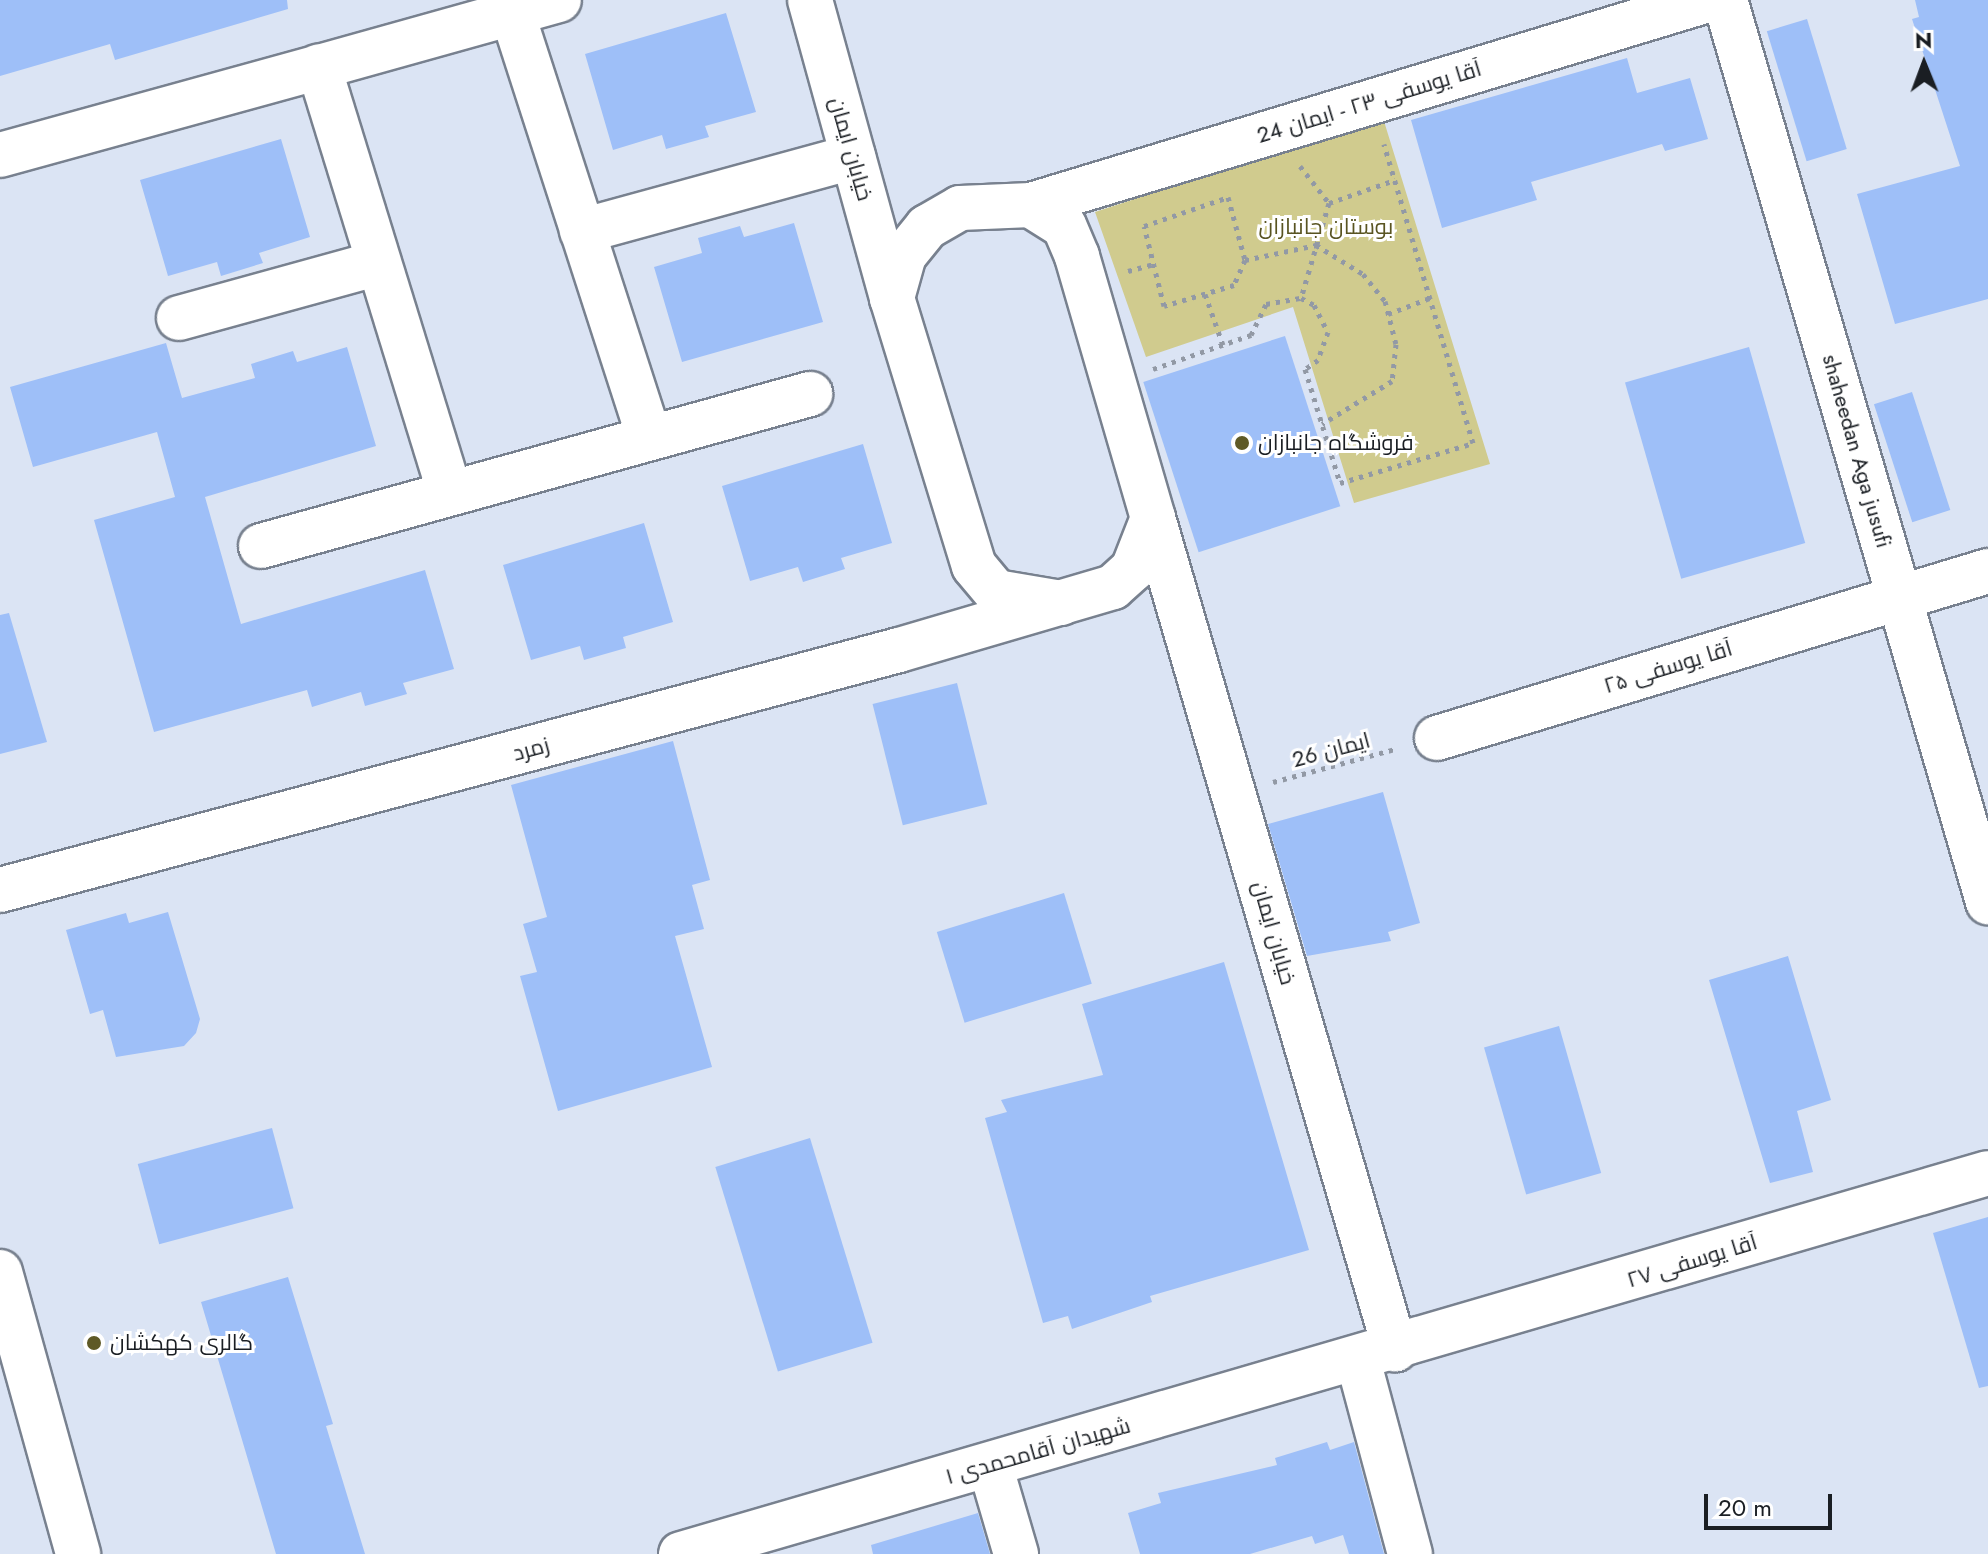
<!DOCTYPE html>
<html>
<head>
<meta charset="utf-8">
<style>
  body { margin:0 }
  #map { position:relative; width:1988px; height:1554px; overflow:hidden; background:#dbe4f4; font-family:Jost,Cairo,sans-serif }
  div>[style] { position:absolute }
  .green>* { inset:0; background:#d0cb8e }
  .building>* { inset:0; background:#9ebff8; transform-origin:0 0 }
  .path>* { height:5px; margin-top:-2.5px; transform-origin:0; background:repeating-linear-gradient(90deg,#9299a5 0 4px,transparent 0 10px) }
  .roads { filter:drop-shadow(2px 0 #78818f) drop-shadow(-2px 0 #78818f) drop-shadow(0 2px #78818f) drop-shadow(0 -2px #78818f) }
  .minor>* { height:44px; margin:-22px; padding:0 22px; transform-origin:22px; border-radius:22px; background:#fff }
  .tertiary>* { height:44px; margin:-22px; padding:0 22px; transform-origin:22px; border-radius:22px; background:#fff }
  .dots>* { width:22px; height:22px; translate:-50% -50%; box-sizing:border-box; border:4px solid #fff; border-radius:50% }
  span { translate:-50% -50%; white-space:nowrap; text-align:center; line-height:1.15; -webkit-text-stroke:6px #fff; paint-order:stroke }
  .street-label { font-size:22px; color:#1a1e23 }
  .park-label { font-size:22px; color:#595421 }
  .poi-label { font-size:22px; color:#1a1e23 }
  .left { translate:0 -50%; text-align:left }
  .north { position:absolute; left:1884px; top:24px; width:80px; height:80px; -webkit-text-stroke:6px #fff; paint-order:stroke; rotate:359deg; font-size:22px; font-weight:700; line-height:32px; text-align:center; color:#1a1e23 }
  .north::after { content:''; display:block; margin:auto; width:28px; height:36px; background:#1a1e23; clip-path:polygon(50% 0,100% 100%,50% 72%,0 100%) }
  .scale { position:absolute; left:1704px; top:1494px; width:128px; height:36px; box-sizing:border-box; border:4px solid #1a1e23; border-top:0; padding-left:10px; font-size:24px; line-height:28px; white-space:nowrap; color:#1a1e23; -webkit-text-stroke:6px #fff; paint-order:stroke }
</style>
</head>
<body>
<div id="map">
  <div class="green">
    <i style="clip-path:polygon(1383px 118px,1490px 464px,1354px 503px,1293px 307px,1146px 357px,1095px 212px)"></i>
  </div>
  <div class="building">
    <i style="clip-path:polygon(0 0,287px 0,288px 9px,115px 60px,110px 44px,0 76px)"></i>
    <i style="clip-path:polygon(1915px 0,1988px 0,1988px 299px,1895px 324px,1857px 194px,1960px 166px,1912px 19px,1919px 17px)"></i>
    <i style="clip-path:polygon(726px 13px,756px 112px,705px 126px,709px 137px,666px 149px,662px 135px,613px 150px,585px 54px)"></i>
    <i style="left:1807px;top:19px;width:136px;height:42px;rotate:73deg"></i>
    <i style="clip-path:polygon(1627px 58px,1637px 93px,1690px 78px,1708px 139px,1665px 151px,1662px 144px,1531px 182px,1537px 200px,1442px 228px,1411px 120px)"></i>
    <i style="clip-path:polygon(281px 139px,310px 237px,259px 253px,263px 263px,221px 276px,217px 262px,168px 276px,140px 180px)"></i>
    <i style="clip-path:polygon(794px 223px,823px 322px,682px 362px,654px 267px,702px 253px,698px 238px,740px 226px,744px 237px)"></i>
    <i style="left:1285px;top:336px;width:179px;height:149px;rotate:72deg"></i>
    <i style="clip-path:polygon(166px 343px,182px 398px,255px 378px,251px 364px,293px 351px,297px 362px,347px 347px,376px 446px,205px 497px,241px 624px,425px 570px,454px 669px,403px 683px,407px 694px,365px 706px,361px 692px,312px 707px,307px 690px,154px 732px,94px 520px,175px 497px,157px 432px,33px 467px,10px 387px)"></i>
    <i style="left:1749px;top:347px;width:204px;height:129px;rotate:74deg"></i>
    <i style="left:1912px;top:392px;width:124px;height:40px;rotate:72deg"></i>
    <i style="clip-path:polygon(863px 444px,892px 543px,841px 558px,845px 569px,803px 582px,798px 567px,750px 581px,722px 486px)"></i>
    <i style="clip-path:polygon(644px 523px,673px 622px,623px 637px,626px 648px,584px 660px,580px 646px,531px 660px,503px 565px)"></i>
    <i style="clip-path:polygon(9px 613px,47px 742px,0 754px,0 615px)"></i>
    <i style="left:957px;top:683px;width:125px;height:87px;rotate:76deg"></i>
    <i style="clip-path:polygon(673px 741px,710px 880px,692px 885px,704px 929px,675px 936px,712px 1067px,558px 1111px,520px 976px,537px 972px,523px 924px,547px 917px,511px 785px)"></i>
    <i style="clip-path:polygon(1383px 792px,1420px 923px,1388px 932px,1391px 941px,1307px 956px,1268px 824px)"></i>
    <i style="left:1064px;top:893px;width:95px;height:133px;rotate:73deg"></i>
    <i style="clip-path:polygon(168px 912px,200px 1019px,196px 1033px,184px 1046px,116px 1057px,103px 1010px,90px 1014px,66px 930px,126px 913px,129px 923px)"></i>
    <i style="clip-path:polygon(1788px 956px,1831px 1100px,1797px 1111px,1813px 1172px,1770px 1183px,1709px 980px)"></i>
    <i style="clip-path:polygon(1224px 962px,1309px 1250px,1150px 1296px,1152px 1302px,1072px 1329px,1068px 1316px,1043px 1323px,985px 1118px,1007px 1112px,1001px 1100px,1103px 1075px,1082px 1004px)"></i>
    <i style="left:1559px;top:1026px;width:153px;height:78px;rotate:74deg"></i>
    <i style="left:272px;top:1128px;width:83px;height:139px;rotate:75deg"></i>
    <i style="left:810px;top:1138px;width:214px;height:99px;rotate:73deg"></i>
    <i style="clip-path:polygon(1988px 1217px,1988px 1386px,1979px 1388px,1933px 1233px)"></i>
    <i style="clip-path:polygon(288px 1277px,333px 1424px,326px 1426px,365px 1554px,276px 1554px,201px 1302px)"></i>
    <i style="clip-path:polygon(1327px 1442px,1330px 1450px,1354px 1442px,1384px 1554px,1349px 1554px,1343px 1535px,1315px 1544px,1312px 1536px,1250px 1554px,1140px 1554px,1128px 1513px,1161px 1503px,1158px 1493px,1277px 1465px,1275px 1458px)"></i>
    <i style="clip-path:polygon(978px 1513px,990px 1554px,873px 1554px,871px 1545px)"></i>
  </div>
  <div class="path">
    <i style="left:1300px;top:166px;width:47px;rotate:51.9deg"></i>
    <i style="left:1329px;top:203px;width:99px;rotate:106.4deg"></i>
    <i style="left:1228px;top:197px;width:65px;rotate:74.9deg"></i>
    <i style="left:1245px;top:260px;width:27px;rotate:114deg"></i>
    <i style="left:1234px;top:285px;width:73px;rotate:163.3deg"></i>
    <i style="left:1164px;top:306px;width:82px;rotate:-104deg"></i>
    <i style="left:1144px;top:226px;width:89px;rotate:-19deg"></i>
    <i style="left:1329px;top:203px;width:70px;rotate:-19.2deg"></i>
    <i style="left:1245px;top:260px;width:73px;rotate:-11.9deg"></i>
    <i style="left:1316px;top:245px;width:55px;rotate:31.7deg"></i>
    <i style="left:1363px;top:274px;width:35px;rotate:51deg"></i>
    <i style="left:1385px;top:301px;width:44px;rotate:75.7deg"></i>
    <i style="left:1396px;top:344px;width:37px;rotate:96deg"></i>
    <i style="left:1392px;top:381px;width:82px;rotate:148.4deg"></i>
    <i style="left:1128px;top:271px;width:27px;rotate:-15deg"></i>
    <i style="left:1205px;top:294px;width:54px;rotate:70.6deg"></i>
    <i style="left:1388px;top:314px;width:45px;rotate:-20.9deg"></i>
    <i style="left:1153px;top:369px;width:104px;rotate:-19.1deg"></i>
    <i style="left:1251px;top:335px;width:34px;rotate:-64deg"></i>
    <i style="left:1266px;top:304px;width:36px;rotate:-10deg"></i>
    <i style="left:1301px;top:298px;width:15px;rotate:28deg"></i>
    <i style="left:1314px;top:305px;width:30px;rotate:63deg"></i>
    <i style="left:1328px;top:332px;width:30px;rotate:110deg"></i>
    <i style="left:1318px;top:360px;width:16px;rotate:145deg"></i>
    <i style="left:1305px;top:369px;width:119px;rotate:72.9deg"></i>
    <i style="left:1340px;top:483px;width:139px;rotate:-16.7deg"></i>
    <i style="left:1473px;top:443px;width:312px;rotate:-106.6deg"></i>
    <i style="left:1273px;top:782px;width:126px;rotate:-15.1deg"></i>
  </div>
  <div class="roads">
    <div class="minor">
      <i style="left:508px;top:0;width:455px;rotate:72.1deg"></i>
      <i style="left:0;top:155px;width:331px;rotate:-15.4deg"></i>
      <i style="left:1031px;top:205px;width:707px;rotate:-16.85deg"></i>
      <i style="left:582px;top:231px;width:281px;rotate:-15.3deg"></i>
      <i style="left:179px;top:318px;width:206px;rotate:-15.4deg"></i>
      <i style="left:449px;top:490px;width:443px;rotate:-107.1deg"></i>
      <i style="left:319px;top:67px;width:249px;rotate:-15.6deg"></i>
      <i style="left:1153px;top:518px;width:866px;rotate:73.76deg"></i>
      <i style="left:261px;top:546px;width:570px;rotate:-15.48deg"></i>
      <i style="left:1437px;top:738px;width:576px;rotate:-16.86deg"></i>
      <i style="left:1358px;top:1360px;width:201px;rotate:75deg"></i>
      <i style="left:990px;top:1465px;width:93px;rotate:73.7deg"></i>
    </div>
    <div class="tertiary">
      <i style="left:810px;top:0;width:309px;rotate:74.6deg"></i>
      <i style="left:1725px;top:0;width:940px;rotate:73.74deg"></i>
      <i style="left:0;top:890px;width:930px;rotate:-14.95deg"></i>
      <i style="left:899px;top:650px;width:223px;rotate:-16.4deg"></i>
      <i style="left:1113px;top:587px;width:27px;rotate:-42deg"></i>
      <i style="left:1133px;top:569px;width:55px;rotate:-68.6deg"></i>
      <i style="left:1153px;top:518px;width:273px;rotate:-106.2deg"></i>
      <i style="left:1077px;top:256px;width:33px;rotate:-113deg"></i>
      <i style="left:1064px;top:226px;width:39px;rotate:-148deg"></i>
      <i style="left:1031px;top:205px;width:71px;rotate:177.6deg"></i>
      <i style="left:960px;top:208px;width:38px;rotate:150deg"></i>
      <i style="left:927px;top:227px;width:36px;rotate:129deg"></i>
      <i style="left:904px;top:255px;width:45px;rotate:105.6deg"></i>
      <i style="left:892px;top:298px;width:280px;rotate:73deg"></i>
      <i style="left:974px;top:566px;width:34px;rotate:50deg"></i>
      <i style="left:996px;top:592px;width:66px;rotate:9.6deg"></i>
      <i style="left:0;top:1272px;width:293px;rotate:74.5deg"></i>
      <i style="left:681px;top:1554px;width:1361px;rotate:-16.25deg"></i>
    </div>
  </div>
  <div class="dots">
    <i style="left:1242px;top:443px;background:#5e5926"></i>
    <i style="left:94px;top:1343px;background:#5e5926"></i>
  </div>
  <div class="street-label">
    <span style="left:1369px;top:102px;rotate:-17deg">آقا یوسفی ۲۳ - ایمان 24</span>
    <span style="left:851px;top:149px;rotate:74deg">خیابان ایمان</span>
    <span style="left:1857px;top:451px;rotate:74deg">shaheedan Aga jusufi</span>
    <span style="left:1668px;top:667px;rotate:-17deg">آقا یوسفی ۲۵</span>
    <span style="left:531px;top:749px;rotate:-15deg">زمرد</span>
    <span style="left:1331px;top:750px;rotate:-15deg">ایمان 26</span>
    <span style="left:1274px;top:933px;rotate:74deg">خیابان ایمان</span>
    <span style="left:1692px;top:1261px;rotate:-17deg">آقا یوسفی ۲۷</span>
    <span style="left:1038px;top:1451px;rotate:-16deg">شهیدان آقامحمدی ۱</span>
  </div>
  <div class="park-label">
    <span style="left:1326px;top:227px">بوستان جانبازان</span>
  </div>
  <div class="poi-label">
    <span class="left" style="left:1258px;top:443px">فروشگاه جانبازان</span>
    <span class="left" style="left:110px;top:1343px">گالری کهکشان</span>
  </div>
  <div class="north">N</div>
  <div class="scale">20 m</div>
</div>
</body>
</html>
